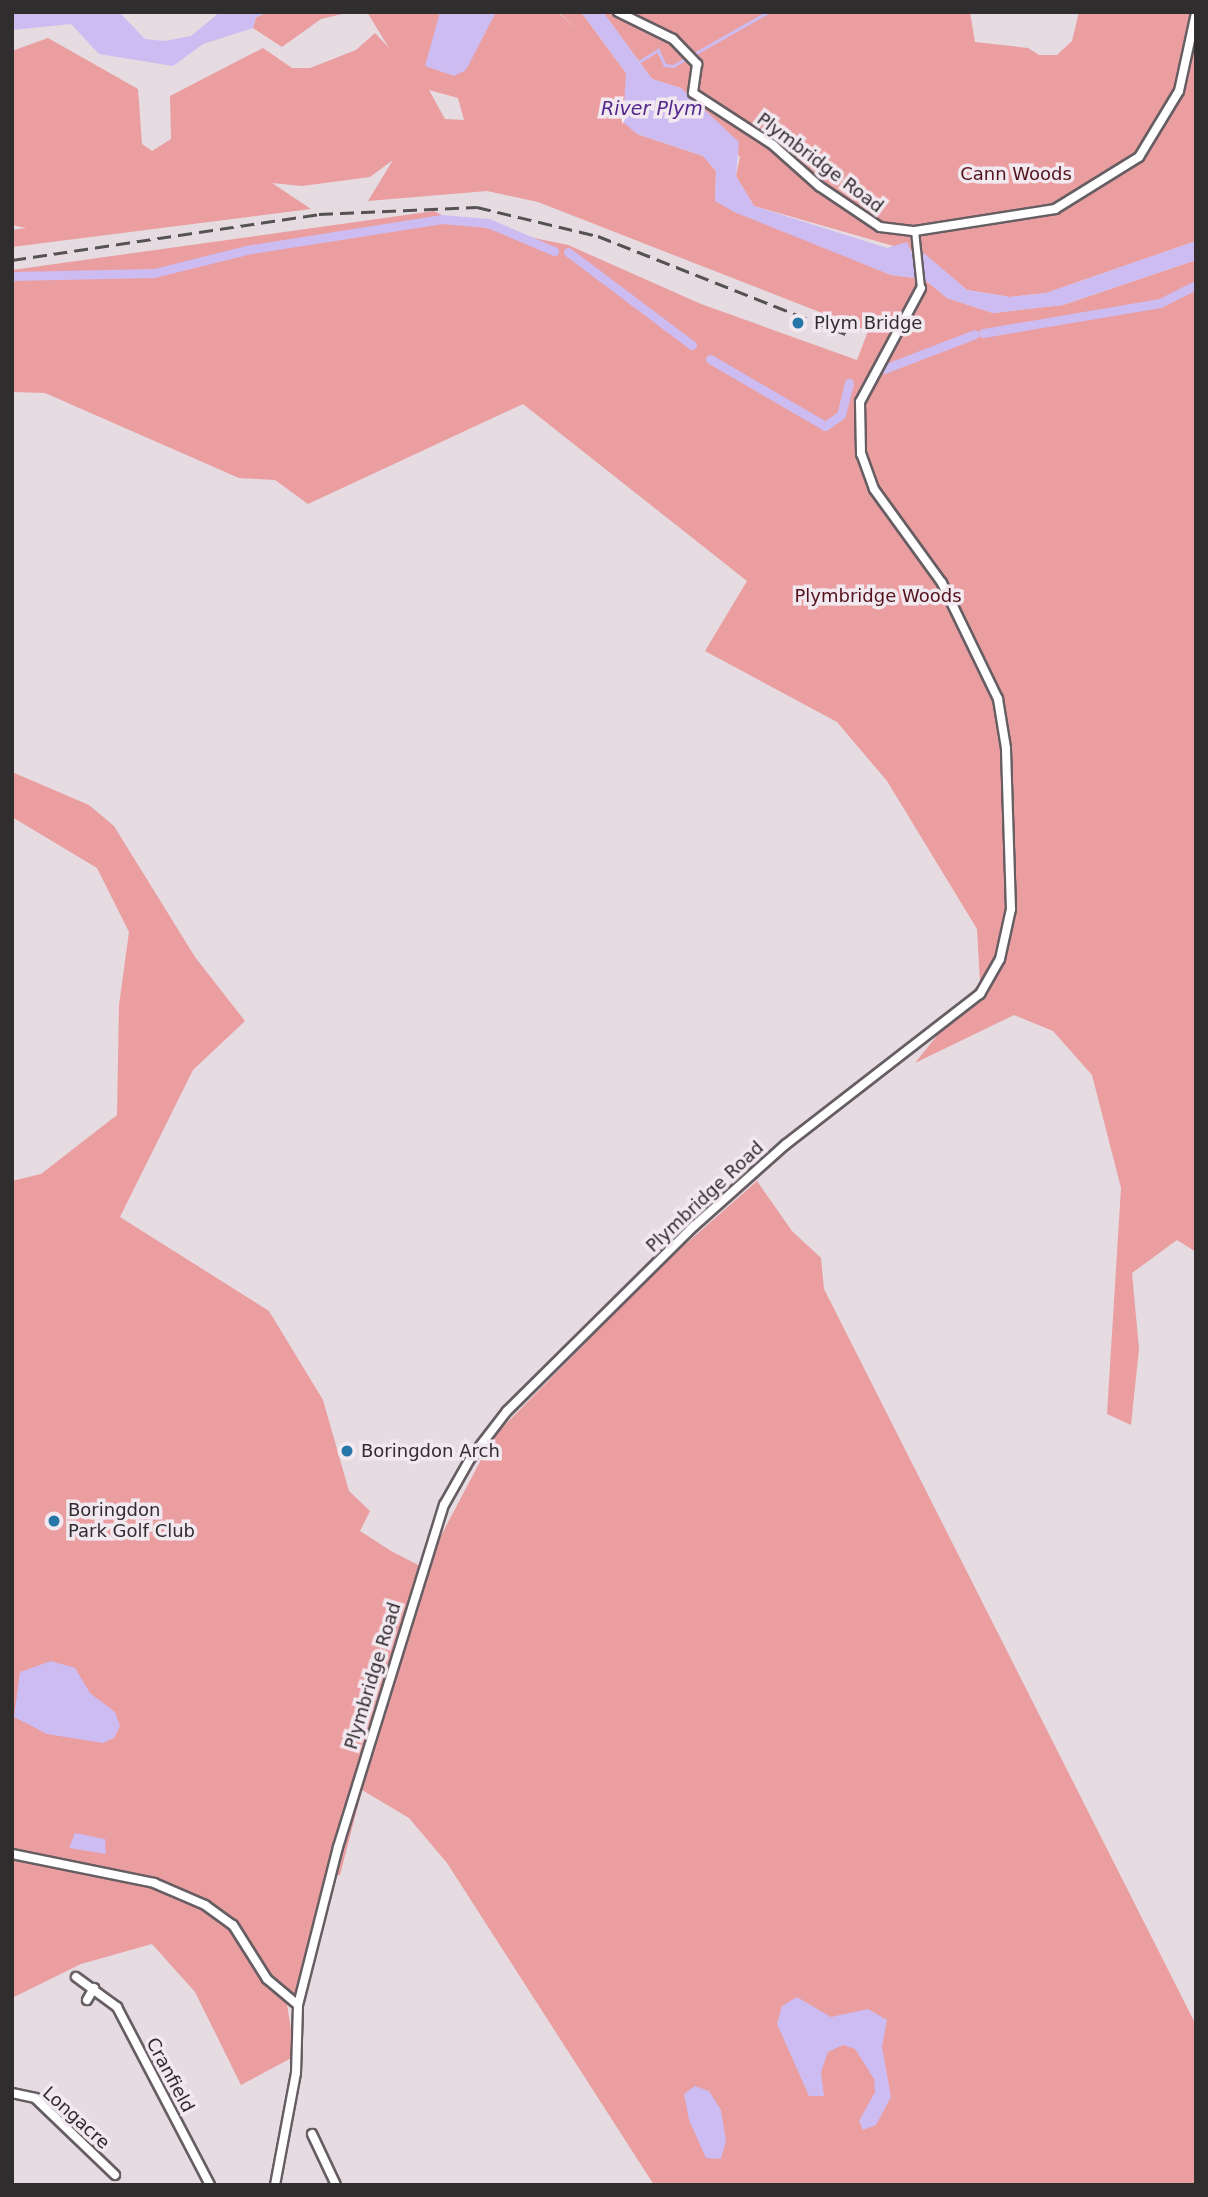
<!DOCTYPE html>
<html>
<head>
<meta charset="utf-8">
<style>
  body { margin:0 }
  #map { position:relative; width:1208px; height:2197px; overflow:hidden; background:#e5dbe1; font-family:"DejaVu Sans",sans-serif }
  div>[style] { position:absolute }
  .green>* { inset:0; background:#ea9ea0 }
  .water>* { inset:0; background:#cdbcf1 }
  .stream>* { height:2.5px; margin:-1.25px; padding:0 1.25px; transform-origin:1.25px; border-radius:1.25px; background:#cdbcf1 }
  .canal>* { height:9px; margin:-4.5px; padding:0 4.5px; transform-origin:4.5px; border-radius:4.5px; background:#cdbcf1 }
  .roads { filter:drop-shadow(2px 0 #675e64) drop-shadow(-2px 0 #675e64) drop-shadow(0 2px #675e64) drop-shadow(0 -2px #675e64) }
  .pedestrian>* { height:6px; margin:-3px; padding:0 3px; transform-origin:3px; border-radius:3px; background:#fff }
  .minor>* { height:8px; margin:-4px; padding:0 4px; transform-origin:4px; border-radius:4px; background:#fff }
  .rail>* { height:2.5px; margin-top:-1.25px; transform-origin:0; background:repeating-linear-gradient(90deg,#565254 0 14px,transparent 0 21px) }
  .dots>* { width:19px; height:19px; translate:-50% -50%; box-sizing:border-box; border:4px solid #f2e8ef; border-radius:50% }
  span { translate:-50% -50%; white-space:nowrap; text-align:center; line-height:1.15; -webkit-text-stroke:7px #f2e8ef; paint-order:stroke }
  .street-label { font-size:18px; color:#302d2f }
  .park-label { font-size:18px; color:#54131c }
  .poi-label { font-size:18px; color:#302d2f }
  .left { translate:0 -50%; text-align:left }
  .water-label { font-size:19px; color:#54278c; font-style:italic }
  .frame { position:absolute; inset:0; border:14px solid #302d2f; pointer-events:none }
</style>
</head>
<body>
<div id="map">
  <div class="green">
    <i style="clip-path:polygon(269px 12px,351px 12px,321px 19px,282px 47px,253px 28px,256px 17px)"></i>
    <i style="clip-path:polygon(evenodd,367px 12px,557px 12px,580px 31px,558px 12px,581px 12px,626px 73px,637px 134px,703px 156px,716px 171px,715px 201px,891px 275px,924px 279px,947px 298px,993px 313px,1063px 305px,1196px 260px,1196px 1252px,1177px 1240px,1132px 1273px,1139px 1349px,1131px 1425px,1107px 1414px,1121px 1188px,1092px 1075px,1053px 1031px,1014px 1015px,915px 1063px,980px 982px,977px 929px,887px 781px,837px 722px,705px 651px,747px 581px,523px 404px,308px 504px,275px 480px,239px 478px,45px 393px,12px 392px,12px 270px,434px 211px,453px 221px,568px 245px,701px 304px,857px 360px,868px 331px,538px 202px,487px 191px,368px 201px,393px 160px,370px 177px,302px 186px,272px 183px,311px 209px,12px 247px,12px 230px,26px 228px,12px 225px,12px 51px,48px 38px,138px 89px,142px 144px,152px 151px,171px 139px,170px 96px,263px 48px,292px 68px,310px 68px,356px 50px,375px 33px,389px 48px,367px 12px,429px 90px,458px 98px,464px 120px,445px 119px,429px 90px)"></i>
    <i style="clip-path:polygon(603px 12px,970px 12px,975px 42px,1028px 48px,1039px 55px,1057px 55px,1072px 41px,1079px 12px,1196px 12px,1196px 241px,1046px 293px,1010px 297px,967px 290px,925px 255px,754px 206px,736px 176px,740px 157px,681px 88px,652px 79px)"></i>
    <i style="clip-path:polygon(12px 772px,89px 805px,114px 826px,195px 957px,245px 1021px,193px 1070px,120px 1217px,269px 1311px,323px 1400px,349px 1491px,370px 1511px,360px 1531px,391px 1551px,424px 1568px,493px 1437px,663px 1264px,757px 1181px,792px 1231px,821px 1258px,824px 1289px,1196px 2025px,1196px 2185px,654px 2185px,447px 1863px,409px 1818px,362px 1790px,340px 1875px,326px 1876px,301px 1987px,287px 2004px,295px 2056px,241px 2085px,195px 1992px,152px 1944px,81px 1964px,12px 1998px,12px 1181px,41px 1174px,117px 1115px,119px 1005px,129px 932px,97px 868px,12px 817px)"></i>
  </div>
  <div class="water">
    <i style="clip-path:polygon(12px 12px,119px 12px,145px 39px,164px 41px,191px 36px,220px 12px,269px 12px,256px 17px,253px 28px,203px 44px,173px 66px,99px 54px,71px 24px,12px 30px)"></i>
    <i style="clip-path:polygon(440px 12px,496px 12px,466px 70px,454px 76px,425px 66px)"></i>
    <i style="clip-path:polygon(581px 12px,603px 12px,652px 79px,681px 88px,739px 142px,736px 176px,754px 206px,887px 248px,907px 242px,912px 253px,925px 254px,967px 290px,1010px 297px,1046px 293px,1196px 241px,1196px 260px,1063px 305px,993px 313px,947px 298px,924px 279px,891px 275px,734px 212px,715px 201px,716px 171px,703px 156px,637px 134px,623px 122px,626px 73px)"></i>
    <i style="clip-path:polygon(51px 1661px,75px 1668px,90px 1693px,115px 1712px,120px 1726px,114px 1738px,103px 1743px,47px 1734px,14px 1717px,20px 1672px)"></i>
    <i style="clip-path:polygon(75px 1833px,105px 1839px,106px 1854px,69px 1848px)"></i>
    <i style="clip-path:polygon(797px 1997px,831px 2017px,868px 2009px,887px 2020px,882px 2047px,891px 2097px,876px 2125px,863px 2130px,859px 2121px,875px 2092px,874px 2079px,855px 2049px,843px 2045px,828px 2052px,821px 2072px,824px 2096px,809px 2096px,777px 2024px,782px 2006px)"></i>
    <i style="clip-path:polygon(695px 2086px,709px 2091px,721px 2110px,726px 2141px,721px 2159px,706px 2158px,689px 2120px,684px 2094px)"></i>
  </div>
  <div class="stream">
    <i style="left:637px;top:63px;width:25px;rotate:-32deg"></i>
    <i style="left:658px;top:50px;width:17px;rotate:65deg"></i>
    <i style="left:665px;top:65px;width:8px;rotate:7deg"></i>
    <i style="left:673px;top:66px;width:109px;rotate:-29.6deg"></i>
  </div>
  <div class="canal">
    <i style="left:568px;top:252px;width:155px;rotate:36.9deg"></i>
    <i style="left:12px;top:276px;width:142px;rotate:-1.2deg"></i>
    <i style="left:154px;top:273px;width:95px;rotate:-14deg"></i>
    <i style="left:246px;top:250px;width:197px;rotate:-9deg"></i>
    <i style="left:441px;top:219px;width:47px;rotate:4.9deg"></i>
    <i style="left:488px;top:223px;width:72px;rotate:23deg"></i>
    <i style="left:983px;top:333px;width:180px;rotate:-9.6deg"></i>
    <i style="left:1160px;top:303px;width:40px;rotate:-26.6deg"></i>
    <i style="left:710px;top:359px;width:133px;rotate:30.2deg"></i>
    <i style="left:825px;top:426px;width:19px;rotate:-35deg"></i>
    <i style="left:841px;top:415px;width:33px;rotate:-76deg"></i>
    <i style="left:884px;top:369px;width:97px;rotate:-21deg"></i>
  </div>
  <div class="roads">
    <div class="pedestrian">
      <i style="left:915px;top:231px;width:57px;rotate:84deg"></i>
    </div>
    <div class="minor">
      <i style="left:618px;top:12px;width:61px;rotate:26.1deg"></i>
      <i style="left:673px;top:39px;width:35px;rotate:46deg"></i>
      <i style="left:697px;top:64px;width:29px;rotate:98deg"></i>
      <i style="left:693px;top:93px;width:95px;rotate:33deg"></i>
      <i style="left:773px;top:145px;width:62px;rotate:41.7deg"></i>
      <i style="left:819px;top:186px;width:73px;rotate:33.9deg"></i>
      <i style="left:880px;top:227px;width:35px;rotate:7deg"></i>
      <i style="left:915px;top:231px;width:142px;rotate:-8.9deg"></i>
      <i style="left:1055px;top:209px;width:99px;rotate:-31.8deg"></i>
      <i style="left:1139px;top:157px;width:77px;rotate:-58.8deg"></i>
      <i style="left:1179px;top:91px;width:80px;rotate:-77.7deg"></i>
      <i style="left:12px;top:1854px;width:145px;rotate:11.5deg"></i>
      <i style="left:154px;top:1883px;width:56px;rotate:23.3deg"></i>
      <i style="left:205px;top:1905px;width:34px;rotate:36deg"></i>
      <i style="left:233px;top:1925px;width:64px;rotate:57.8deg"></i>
      <i style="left:267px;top:1979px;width:40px;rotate:40deg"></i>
      <i style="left:76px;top:1977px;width:51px;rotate:36.2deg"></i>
      <i style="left:117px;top:2007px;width:201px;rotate:62.4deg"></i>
      <i style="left:87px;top:2000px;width:14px;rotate:-60deg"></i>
      <i style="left:12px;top:2093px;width:24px;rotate:12deg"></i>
      <i style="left:35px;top:2098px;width:111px;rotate:43.9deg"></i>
      <i style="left:312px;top:2134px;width:56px;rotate:64.8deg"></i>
      <i style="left:275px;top:2185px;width:114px;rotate:-79.4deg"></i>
      <i style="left:296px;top:2073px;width:68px;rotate:-88.3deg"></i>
      <i style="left:298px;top:2005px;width:163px;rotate:-75.8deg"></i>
      <i style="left:338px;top:1847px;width:358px;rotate:-72.8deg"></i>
      <i style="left:444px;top:1505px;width:53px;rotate:-60.5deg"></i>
      <i style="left:470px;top:1459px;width:61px;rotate:-52.4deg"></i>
      <i style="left:507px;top:1411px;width:263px;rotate:-44.7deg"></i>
      <i style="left:694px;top:1226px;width:122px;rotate:-41.7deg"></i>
      <i style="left:785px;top:1145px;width:247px;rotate:-37.8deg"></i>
      <i style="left:980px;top:994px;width:40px;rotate:-60.3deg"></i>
      <i style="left:1000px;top:959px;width:51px;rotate:-77.6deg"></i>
      <i style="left:1011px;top:909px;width:161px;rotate:-91.8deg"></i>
      <i style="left:1006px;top:748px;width:50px;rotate:-99.3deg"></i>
      <i style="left:998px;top:699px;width:129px;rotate:-115.8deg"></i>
      <i style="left:942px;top:583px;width:116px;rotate:-125.9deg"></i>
      <i style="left:874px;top:489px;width:37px;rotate:-110deg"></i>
      <i style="left:861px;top:454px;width:52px;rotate:-91.1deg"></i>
      <i style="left:860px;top:402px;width:129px;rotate:-61.8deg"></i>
    </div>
  </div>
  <div class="rail">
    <i style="left:12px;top:260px;width:310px;rotate:-8.5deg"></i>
    <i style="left:319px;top:214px;width:158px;rotate:-2.5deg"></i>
    <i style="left:477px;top:207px;width:124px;rotate:13.5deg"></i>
    <i style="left:598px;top:236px;width:272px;rotate:21.6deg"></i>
  </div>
  <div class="dots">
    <i style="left:798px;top:323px;background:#2776a8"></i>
    <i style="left:347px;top:1451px;background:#2776a8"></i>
    <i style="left:54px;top:1521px;background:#2776a8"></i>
  </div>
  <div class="street-label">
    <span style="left:820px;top:163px;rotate:37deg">Plymbridge Road</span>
    <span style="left:705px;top:1197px;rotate:-43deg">Plymbridge Road</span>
    <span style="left:373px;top:1676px;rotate:-73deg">Plymbridge Road</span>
    <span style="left:170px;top:2075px;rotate:62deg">Cranfield</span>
    <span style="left:76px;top:2118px;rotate:42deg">Longacre</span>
  </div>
  <div class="park-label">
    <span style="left:1016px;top:174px">Cann Woods</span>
    <span style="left:878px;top:596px">Plymbridge Woods</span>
  </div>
  <div class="poi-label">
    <span class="left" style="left:814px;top:323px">Plym Bridge</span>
    <span class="left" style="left:361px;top:1451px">Boringdon Arch</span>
    <span class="left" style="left:68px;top:1521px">Boringdon<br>Park Golf Club</span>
  </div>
  <div class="water-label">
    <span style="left:652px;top:109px">River Plym</span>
  </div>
  <div class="frame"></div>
</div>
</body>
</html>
